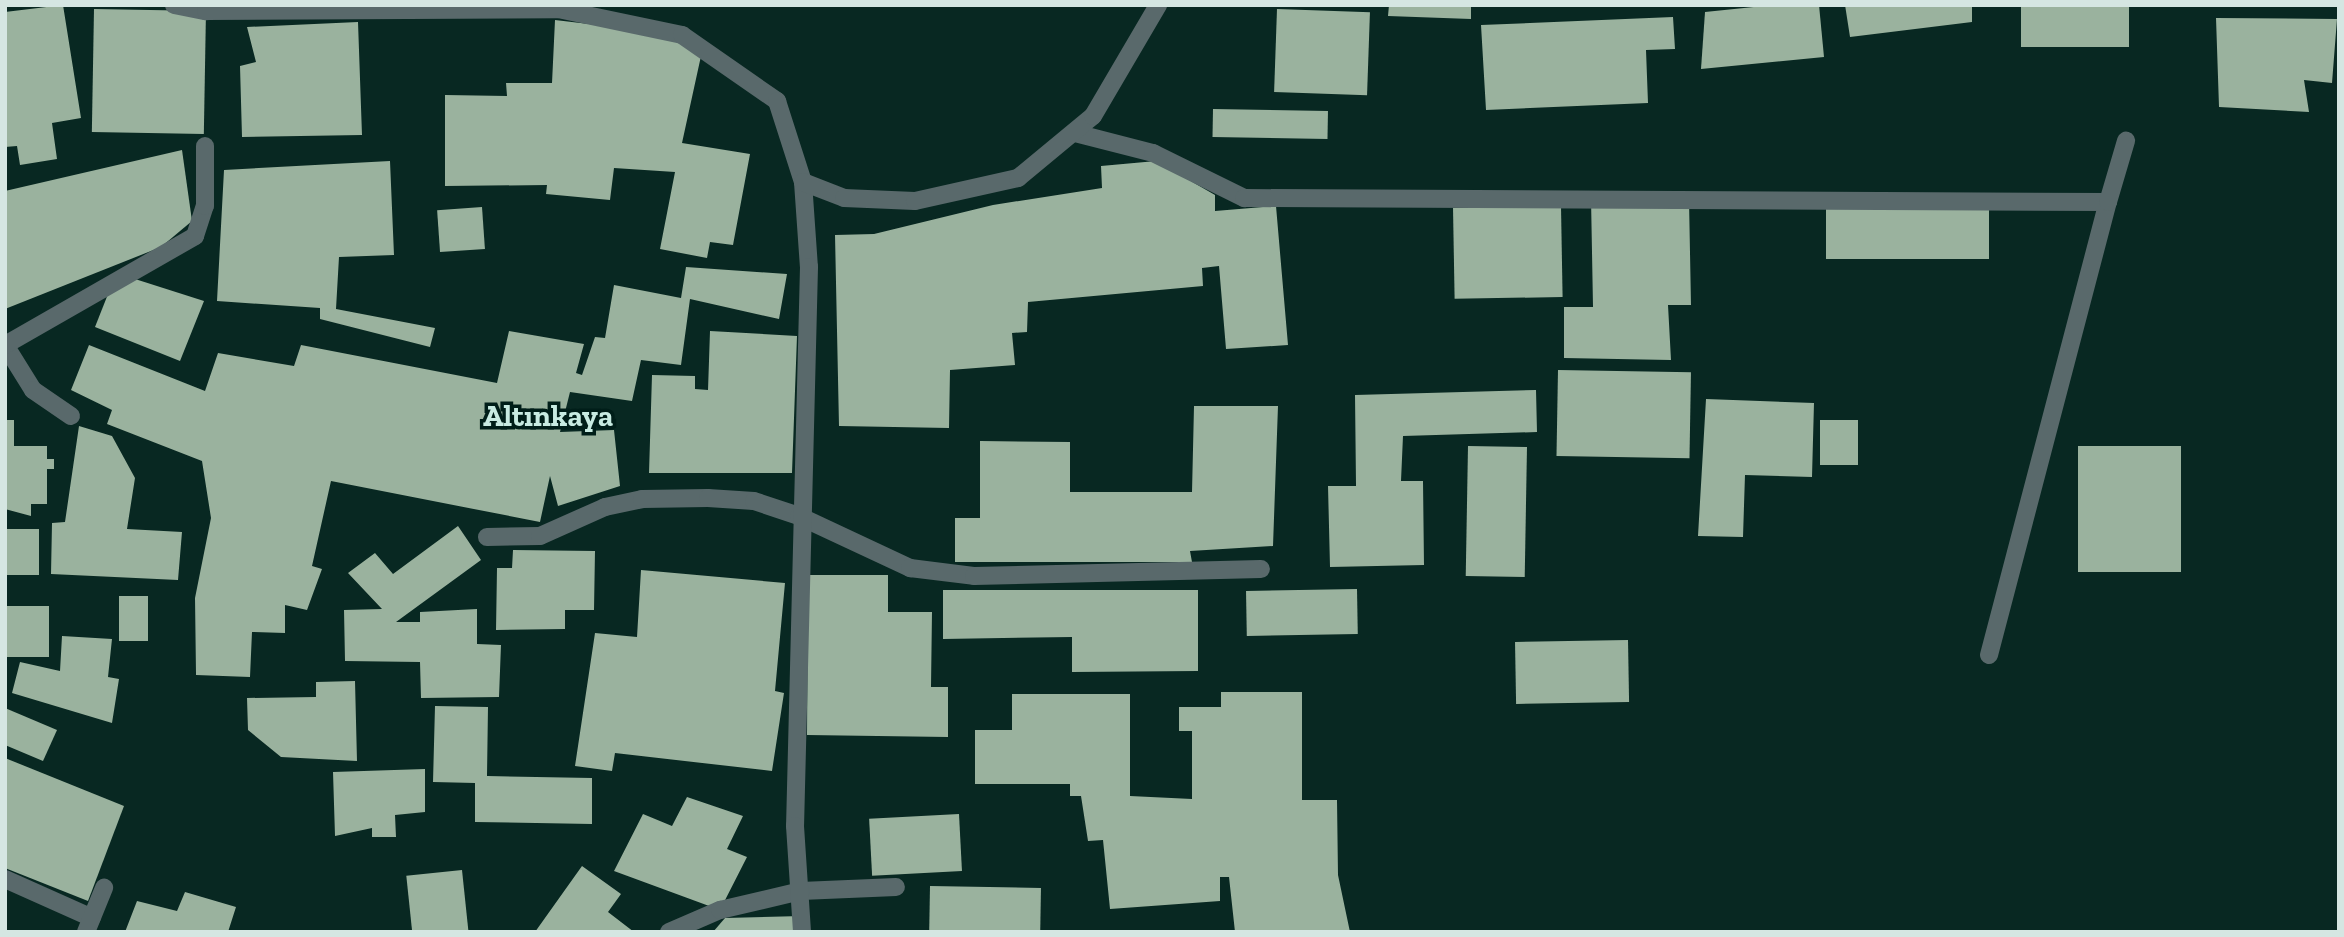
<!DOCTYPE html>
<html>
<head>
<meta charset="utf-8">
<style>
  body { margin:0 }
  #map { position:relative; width:2344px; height:937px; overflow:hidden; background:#082822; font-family:"Zilla Slab",serif }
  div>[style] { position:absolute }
  .building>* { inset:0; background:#9ab29e; transform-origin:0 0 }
  .service>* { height:18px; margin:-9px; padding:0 9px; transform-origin:9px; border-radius:9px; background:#59696b }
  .minor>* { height:18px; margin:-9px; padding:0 9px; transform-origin:9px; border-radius:9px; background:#59696b }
  .tertiary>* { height:18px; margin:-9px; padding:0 9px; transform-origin:9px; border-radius:9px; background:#59696b }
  span { translate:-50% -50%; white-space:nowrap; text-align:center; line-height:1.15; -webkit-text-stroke:7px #001e19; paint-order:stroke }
  .quarter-label { font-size:30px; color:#c8ebe2; font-weight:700 }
  .frame { position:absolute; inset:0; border:7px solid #d5e6e2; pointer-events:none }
</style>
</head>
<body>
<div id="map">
  <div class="building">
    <i style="clip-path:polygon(63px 5px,81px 118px,52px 123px,57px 159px,20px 165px,17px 146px,5px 147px,5px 12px)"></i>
    <i style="clip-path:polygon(1389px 5px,1471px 5px,1471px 19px,1388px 16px)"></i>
    <i style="clip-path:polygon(1773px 5px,1819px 5px,1824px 57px,1701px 69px,1705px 12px)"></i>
    <i style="clip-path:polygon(1845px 5px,1972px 5px,1972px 22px,1850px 37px)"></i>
    <i style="left:2021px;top:5px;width:108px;height:42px"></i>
    <i style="left:94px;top:9px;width:112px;height:123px;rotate:1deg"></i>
    <i style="left:1277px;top:9px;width:93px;height:83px;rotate:2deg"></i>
    <i style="clip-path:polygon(1673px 17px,1675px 49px,1646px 50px,1648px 103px,1486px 110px,1481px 25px)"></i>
    <i style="clip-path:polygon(2216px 18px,2337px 19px,2332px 83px,2304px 80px,2309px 112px,2219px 107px)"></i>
    <i style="clip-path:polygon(555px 20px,682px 35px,701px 56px,682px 143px,750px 154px,733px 245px,710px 242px,707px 258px,660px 249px,675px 172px,614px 168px,610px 200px,546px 194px,547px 185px,445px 186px,445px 95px,507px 96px,506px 83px,552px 83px)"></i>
    <i style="clip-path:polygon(358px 22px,362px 135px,242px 137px,240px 66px,256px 62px,247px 27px)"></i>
    <i style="left:1213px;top:109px;width:115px;height:28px;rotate:1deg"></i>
    <i style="clip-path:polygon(182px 150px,192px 221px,161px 247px,5px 309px,5px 191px)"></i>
    <i style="clip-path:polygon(390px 161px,394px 255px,339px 257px,336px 309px,435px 328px,430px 347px,320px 319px,320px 308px,217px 301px,224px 170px)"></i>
    <i style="clip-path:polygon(1156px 161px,1215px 195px,1215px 211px,1276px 206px,1288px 345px,1226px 349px,1219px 266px,1202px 268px,1203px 286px,1028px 302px,1027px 332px,1012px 333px,1015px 365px,950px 370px,949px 428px,839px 426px,835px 235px,874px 234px,993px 205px,1102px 188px,1101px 166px)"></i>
    <i style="clip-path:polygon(1591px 198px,1689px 199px,1691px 305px,1668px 305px,1671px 360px,1564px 358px,1564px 307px,1593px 307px)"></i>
    <i style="left:1826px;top:201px;width:163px;height:58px"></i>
    <i style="left:1561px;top:206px;width:91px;height:108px;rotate:89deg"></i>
    <i style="left:482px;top:207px;width:42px;height:45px;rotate:86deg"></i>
    <i style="clip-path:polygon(686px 267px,787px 274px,779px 319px,690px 299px,681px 365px,641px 360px,632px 401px,570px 392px,560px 432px,614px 430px,620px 486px,558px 506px,550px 476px,540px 522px,331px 481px,312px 566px,322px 569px,307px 610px,285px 605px,285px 633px,252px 632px,250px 677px,196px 675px,195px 598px,211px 518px,202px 461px,107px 424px,112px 410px,71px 390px,89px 345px,205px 391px,218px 353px,294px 366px,301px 345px,497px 383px,509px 331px,584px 344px,576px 373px,582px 375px,595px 337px,605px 338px,614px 285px,681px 298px)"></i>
    <i style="clip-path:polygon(135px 279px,204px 301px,180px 361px,95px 327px,110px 289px)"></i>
    <i style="clip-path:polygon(710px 331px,797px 336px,792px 473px,649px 473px,652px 375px,695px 376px,695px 389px,708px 390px)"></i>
    <i style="left:1558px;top:370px;width:133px;height:86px;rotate:1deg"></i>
    <i style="clip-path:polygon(1536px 390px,1537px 432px,1403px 436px,1401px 481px,1423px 481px,1424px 565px,1330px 567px,1328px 486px,1356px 486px,1355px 395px)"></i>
    <i style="clip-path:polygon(1706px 399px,1814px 403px,1812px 477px,1745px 475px,1743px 537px,1698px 536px)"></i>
    <i style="clip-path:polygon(1194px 406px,1278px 406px,1273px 546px,1190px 551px,1192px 562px,955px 562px,955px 518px,980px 518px,980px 441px,1070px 442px,1070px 492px,1192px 492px)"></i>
    <i style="clip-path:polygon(5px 420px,14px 420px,14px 446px,47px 446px,47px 459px,54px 459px,54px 469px,47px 469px,47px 504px,31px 504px,31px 516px,5px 509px)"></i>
    <i style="left:1820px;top:420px;width:38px;height:45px"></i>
    <i style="clip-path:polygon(79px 426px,112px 436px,135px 478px,127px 529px,182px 532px,178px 580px,51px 574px,52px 523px,65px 522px)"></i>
    <i style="left:1468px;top:446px;width:59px;height:130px;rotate:1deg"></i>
    <i style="left:2078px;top:446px;width:103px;height:126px"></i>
    <i style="clip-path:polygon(458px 526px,481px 560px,396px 622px,420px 622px,420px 612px,477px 609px,477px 644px,501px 645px,499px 697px,421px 698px,420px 662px,345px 661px,344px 610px,382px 609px,348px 573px,375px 553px,393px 574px)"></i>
    <i style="left:39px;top:529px;width:46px;height:34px;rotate:90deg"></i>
    <i style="clip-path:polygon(513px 550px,595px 551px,594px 610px,565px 610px,565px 629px,496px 630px,497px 568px,512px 568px)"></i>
    <i style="clip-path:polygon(641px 570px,785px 583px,775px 691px,784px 693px,772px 771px,615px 753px,612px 771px,575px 766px,595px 633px,637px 637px)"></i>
    <i style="clip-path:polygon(808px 575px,888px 575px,888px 612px,932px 612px,931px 687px,948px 687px,948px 737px,807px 735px)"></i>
    <i style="left:1357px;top:589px;width:45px;height:111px;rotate:89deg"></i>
    <i style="clip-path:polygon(943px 590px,1198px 590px,1198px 671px,1072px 672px,1072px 637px,943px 639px)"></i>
    <i style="left:119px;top:596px;width:29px;height:45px"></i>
    <i style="left:5px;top:606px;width:44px;height:51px"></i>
    <i style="clip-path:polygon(62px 636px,112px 639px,108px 677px,119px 679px,112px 723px,12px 693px,20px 662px,60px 671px)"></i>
    <i style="left:1628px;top:640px;width:62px;height:113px;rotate:89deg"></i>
    <i style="clip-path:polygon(355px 681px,357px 761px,281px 757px,248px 730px,247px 698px,316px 697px,316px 682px)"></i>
    <i style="clip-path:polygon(1221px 692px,1302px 692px,1302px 800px,1337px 800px,1338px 875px,1350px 932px,1235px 932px,1229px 877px,1220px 877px,1220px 901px,1110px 909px,1103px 840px,1088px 841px,1081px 796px,1070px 796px,1070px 784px,975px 784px,975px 730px,1012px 730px,1012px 694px,1130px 694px,1130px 796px,1192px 799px,1192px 731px,1179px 731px,1179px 707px,1221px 707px)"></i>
    <i style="clip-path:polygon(435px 706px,488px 707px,487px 776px,592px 778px,592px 824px,475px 822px,475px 783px,433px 782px)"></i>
    <i style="clip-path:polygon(5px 708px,57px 730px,43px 761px,5px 745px)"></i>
    <i style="clip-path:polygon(5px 758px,124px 806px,88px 901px,5px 868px)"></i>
    <i style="clip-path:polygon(425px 769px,425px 812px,395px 815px,396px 837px,372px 837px,372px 828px,335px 836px,333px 772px)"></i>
    <i style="clip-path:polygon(687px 797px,743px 816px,727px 849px,747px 857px,720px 910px,614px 871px,643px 814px,672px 826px)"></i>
    <i style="left:959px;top:814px;width:57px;height:90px;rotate:87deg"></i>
    <i style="clip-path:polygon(582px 866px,621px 894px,608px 912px,634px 932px,535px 932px)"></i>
    <i style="left:462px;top:870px;width:62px;height:56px;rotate:84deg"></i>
    <i style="left:930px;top:886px;width:111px;height:46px;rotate:1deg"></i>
    <i style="clip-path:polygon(185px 892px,236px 907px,228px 932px,125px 932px,137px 901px,177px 911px)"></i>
    <i style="clip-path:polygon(802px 916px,801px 932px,713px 932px,725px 918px)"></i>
  </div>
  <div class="service">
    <i style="left:5px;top:345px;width:53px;rotate:58.1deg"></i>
    <i style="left:33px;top:390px;width:46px;rotate:34.4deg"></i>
    <i style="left:487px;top:537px;width:53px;rotate:-1.1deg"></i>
    <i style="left:540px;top:536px;width:71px;rotate:-24deg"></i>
    <i style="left:605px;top:507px;width:38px;rotate:-12deg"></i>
    <i style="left:642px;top:499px;width:66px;rotate:-0.9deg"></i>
    <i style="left:708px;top:498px;width:46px;rotate:3.7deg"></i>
    <i style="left:754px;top:501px;width:47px;rotate:18.4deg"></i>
    <i style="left:799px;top:516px;width:123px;rotate:25.1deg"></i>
    <i style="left:910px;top:568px;width:64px;rotate:7.1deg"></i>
    <i style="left:974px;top:576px;width:287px;rotate:-1.4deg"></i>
    <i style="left:1989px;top:655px;width:468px;rotate:-75.3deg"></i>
    <i style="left:801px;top:891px;width:95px;rotate:-2.4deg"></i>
  </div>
  <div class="minor">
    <i style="left:1075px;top:133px;width:81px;rotate:14.4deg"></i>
    <i style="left:1153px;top:153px;width:102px;rotate:26.3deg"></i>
    <i style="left:1244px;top:198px;width:864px;rotate:0.27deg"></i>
    <i style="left:2108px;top:202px;width:64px;rotate:-73.6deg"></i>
    <i style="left:5px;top:345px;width:219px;rotate:-29.8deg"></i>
    <i style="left:195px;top:236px;width:32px;rotate:-72deg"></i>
    <i style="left:205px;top:206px;width:60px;rotate:-90deg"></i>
    <i style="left:5px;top:879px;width:95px;rotate:24.1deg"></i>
    <i style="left:86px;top:932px;width:48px;rotate:-67.8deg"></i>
    <i style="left:669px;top:932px;width:56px;rotate:-23.3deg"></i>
    <i style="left:720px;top:910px;width:83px;rotate:-13.2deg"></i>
  </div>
  <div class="tertiary">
    <i style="left:174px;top:5px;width:33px;rotate:11deg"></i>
    <i style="left:206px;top:11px;width:352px;rotate:-0.3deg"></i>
    <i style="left:558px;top:9px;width:127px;rotate:11.8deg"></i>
    <i style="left:682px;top:35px;width:116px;rotate:34.8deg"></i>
    <i style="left:777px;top:101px;width:85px;rotate:72.2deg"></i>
    <i style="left:803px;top:182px;width:85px;rotate:86deg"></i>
    <i style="left:809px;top:267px;width:559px;rotate:91.43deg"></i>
    <i style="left:795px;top:826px;width:106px;rotate:86.2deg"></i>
    <i style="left:803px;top:182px;width:44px;rotate:21.3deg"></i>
    <i style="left:844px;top:198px;width:71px;rotate:2.4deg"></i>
    <i style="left:915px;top:201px;width:106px;rotate:-12.6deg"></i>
    <i style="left:1018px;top:178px;width:97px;rotate:-39.6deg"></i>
    <i style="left:1093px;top:116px;width:129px;rotate:-59.6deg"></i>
  </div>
  <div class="quarter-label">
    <span style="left:548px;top:416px">Altınkaya</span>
  </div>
  <div class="frame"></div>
</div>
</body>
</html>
